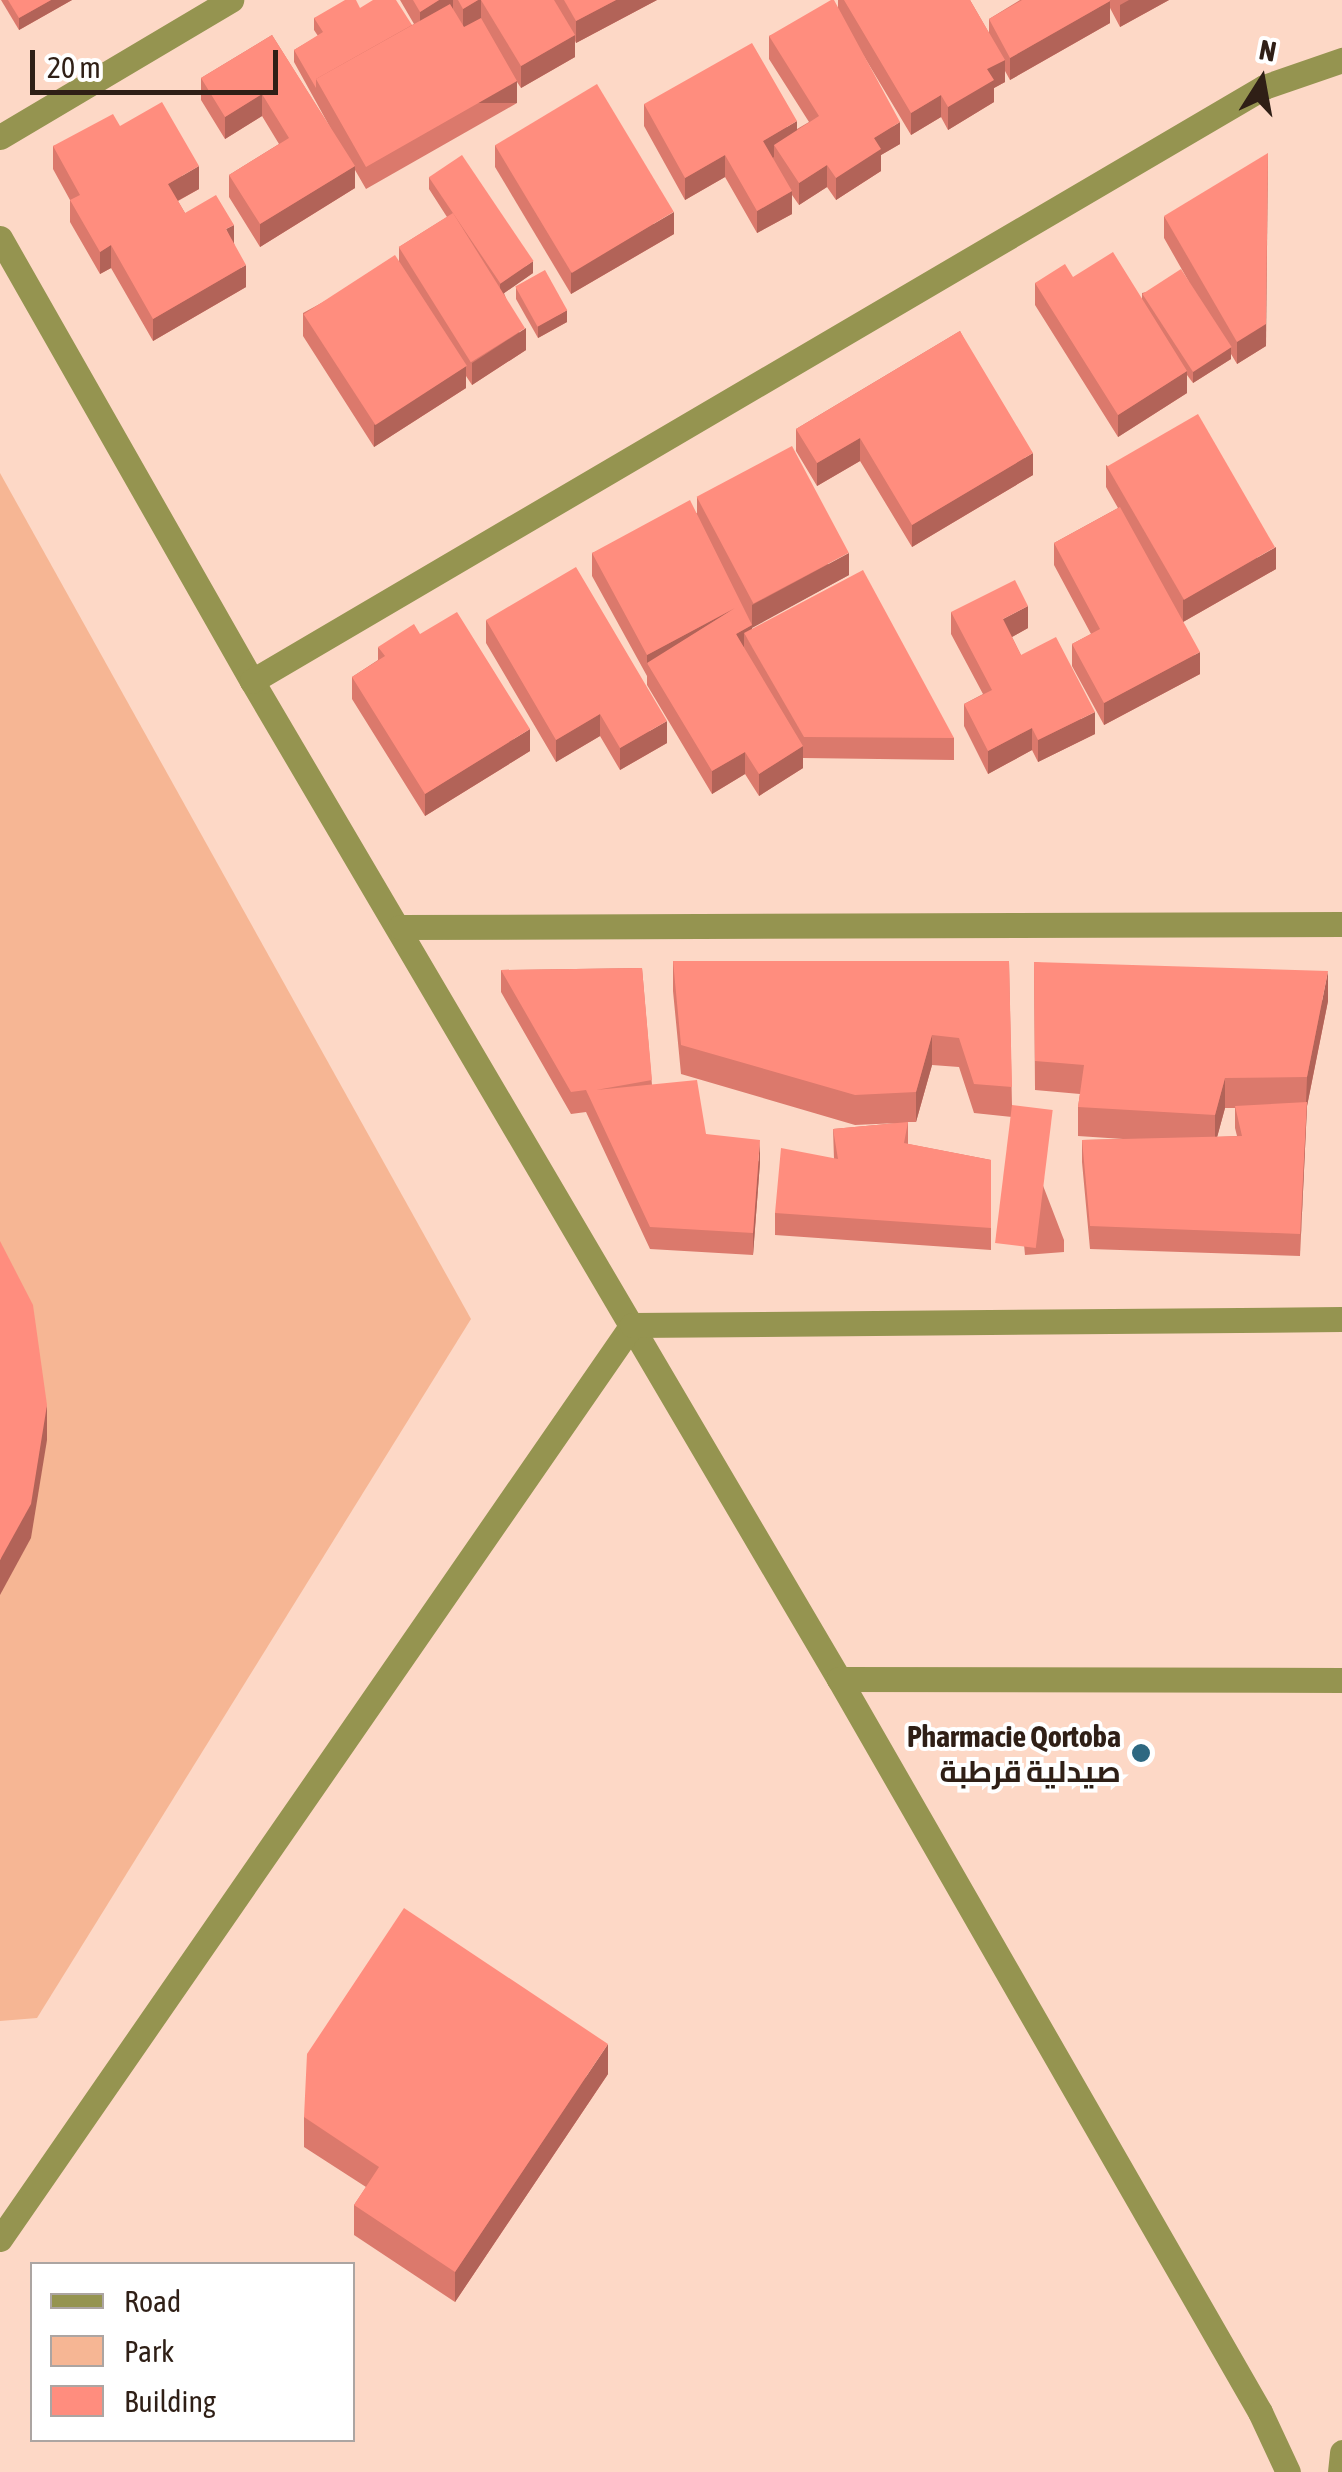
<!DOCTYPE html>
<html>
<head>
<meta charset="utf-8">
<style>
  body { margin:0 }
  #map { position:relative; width:1342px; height:2472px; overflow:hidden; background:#fdd8c6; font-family:"Asap Condensed",Cairo,sans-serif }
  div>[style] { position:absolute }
  .green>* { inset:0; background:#f6b694 }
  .minor>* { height:25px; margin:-12.5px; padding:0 12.5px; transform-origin:12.5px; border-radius:12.5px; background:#959450 }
  .wall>* { inset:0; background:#db796c }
  .shaded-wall>* { inset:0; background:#b26358; transform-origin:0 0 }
  .building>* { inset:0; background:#ff8d7e; transform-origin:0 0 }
  .dots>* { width:28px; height:28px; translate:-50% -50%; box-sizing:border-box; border:5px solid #fff; border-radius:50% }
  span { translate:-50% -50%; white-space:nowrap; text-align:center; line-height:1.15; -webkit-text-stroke:8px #fff; paint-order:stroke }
  .poi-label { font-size:30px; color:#2f1f16; font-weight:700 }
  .right { translate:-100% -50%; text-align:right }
  .legend { position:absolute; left:30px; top:2262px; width:325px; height:180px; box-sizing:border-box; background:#fff; border:2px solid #aca5a2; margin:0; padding:12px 18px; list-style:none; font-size:30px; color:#2f1f16 }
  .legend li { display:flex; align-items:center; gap:20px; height:50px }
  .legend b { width:50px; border:2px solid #aca5a2 }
  .north { position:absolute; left:1212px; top:30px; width:100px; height:100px; -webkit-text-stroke:8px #fff; paint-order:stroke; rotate:11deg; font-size:28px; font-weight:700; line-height:40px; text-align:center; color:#2f1f16 }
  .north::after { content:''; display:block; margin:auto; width:35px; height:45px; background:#2f1f16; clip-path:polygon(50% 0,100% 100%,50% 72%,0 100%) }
  .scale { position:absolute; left:30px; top:50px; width:248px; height:45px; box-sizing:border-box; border:5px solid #2f1f16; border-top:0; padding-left:12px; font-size:30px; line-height:35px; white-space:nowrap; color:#2f1f16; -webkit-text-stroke:8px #fff; paint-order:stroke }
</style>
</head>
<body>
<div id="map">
  <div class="green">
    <i style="clip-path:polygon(0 473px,471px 1319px,37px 2018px,0 2021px)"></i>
  </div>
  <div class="minor">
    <i style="left:0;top:137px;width:269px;rotate:-30.7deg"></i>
    <i style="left:0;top:238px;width:510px;rotate:60.37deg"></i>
    <i style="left:252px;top:681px;width:1158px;rotate:59.54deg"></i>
    <i style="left:839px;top:1679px;width:845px;rotate:60.13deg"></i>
    <i style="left:1260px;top:2412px;width:66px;rotate:65deg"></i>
    <i style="left:252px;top:681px;width:1173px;rotate:-30.41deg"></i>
    <i style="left:1264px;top:87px;width:83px;rotate:-19.1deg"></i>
    <i style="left:400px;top:927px;width:942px;rotate:-0.18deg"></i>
    <i style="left:839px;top:1679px;width:503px;rotate:0.11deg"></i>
    <i style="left:0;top:2239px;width:1111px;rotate:-55.34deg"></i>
    <i style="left:632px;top:1325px;width:710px;rotate:-0.48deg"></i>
    <i style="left:1340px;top:2472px;width:20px;rotate:-84deg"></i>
  </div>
  <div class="wall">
    <i style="clip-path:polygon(1px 0,72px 0,19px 30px)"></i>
    <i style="clip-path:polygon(400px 0,657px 0,576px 43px,575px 41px,575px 57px,521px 88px,517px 82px,517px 103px,366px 189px,355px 170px,355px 188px,260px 247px,229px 197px,229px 175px,279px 144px,262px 116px,225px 139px,201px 100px,201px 78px,272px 35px,331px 129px,294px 62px,294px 50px,318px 36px,314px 30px,314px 18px,360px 8px,412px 25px,414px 24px)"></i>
    <i style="clip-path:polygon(838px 0,970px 0,989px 33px,989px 19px,1020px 0,1169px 0,1120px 27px,1110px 8px,1110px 23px,1010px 80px,1005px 71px,1005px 82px,994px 88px,994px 102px,948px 130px,941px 117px,911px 135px,862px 53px,900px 144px,881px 155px,881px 171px,836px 200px,827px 187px,799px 205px,792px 195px,792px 214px,757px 233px,725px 177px,685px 200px,644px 126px,644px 104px,797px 129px,809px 122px,769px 59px,769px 36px,838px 9px)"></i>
    <i style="clip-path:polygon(120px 126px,199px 189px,178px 201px,185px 213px,234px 243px,246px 287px,153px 341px,111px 268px,100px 274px,70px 222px,70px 200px,53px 169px,53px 146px)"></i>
    <i style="clip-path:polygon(495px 145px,674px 234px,571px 294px,495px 167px)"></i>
    <i style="clip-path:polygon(429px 177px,533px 273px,504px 293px,526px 350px,472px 385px,466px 376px,466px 388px,374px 447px,303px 336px,303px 313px,399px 261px,399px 247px,447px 217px,429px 189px)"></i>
    <i style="clip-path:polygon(1164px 216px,1266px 346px,1237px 364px,1231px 354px,1231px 359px,1193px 383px,1187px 375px,1187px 393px,1118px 437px,1035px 305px,1035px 283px,1073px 277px,1142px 300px,1142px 293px,1189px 282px,1164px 238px)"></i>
    <i style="clip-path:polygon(516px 287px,567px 322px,538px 338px,516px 299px)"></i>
    <i style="clip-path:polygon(960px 331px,1033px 475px,912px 547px,860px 461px,817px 486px,796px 451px,796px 429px)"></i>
    <i style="clip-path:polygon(1106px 465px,1276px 569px,1183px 622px,1200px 674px,1104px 725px,1072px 666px,1072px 644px,1091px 634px,1054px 565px,1054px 543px,1118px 508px,1106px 487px)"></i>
    <i style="clip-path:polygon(697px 497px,849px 575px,752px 627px,752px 629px,954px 738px,954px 760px,803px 758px,803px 768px,759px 796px,745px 774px,712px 794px,647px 685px,647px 676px,592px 576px,592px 553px,697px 513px)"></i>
    <i style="clip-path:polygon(951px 612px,1028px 628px,1012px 637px,1021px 655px,1095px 734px,1038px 762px,1032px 750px,988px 774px,964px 726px,964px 704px,983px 694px,951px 634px)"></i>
    <i style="clip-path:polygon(486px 620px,667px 743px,620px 770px,600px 736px,556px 762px,486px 643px)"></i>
    <i style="clip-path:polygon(378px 647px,530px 751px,425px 816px,352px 699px,352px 677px,378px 660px)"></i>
    <i style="clip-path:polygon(673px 961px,1009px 961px,1012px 1105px,1064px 1240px,1064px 1252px,1025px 1255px,1012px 1117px,974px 1113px,959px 1067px,932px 1065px,916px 1122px,908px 1122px,908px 1144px,991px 1160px,991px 1250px,775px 1235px,775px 1213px,834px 1159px,833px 1129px,898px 1123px,855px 1125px,681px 1074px,673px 991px)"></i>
    <i style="clip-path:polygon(evenodd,1034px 962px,1328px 1001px,1307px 1106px,1300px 1256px,1090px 1249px,1082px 1162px,1082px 1140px,1123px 1139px,1078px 1136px,1078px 1107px,1080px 1094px,1035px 1090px,1034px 962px,1225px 1108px,1235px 1108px,1235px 1128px,1237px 1136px,1217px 1137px,1225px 1108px)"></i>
    <i style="clip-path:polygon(642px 968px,652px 1085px,706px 1134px,760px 1162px,753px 1255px,650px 1249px,586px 1112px,571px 1114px,501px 992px,501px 970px)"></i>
    <i style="clip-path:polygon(608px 2074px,455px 2302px,354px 2235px,354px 2205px,366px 2187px,304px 2147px,304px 2117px)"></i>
  </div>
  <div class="shaded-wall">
    <i style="clip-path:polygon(51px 0,72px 0,19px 30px,19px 18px)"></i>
    <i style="clip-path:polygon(439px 0,453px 0,453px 14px,420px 34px,420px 12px)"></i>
    <i style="clip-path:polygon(478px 0,481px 0,481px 21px,463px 31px,463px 9px)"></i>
    <i style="clip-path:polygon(616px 0,657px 0,576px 43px,576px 21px)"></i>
    <i style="clip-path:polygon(1129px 0,1169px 0,1120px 27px,1120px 5px)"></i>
    <i style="clip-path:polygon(1110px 1px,1110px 23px,1010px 80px,1010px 58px)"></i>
    <i style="clip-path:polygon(575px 35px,575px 57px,521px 88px,521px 66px)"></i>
    <i style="clip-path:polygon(1005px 60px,1005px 82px,994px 88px,994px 102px,948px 130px,948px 107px,987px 69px)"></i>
    <i style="left:517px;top:81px;width:22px;height:174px;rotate:90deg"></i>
    <i style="clip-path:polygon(262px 94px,262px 116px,225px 139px,225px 117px)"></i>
    <i style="clip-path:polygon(941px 95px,941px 117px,911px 135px,911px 113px)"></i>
    <i style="clip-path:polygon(797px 121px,797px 144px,774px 145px,774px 157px,763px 163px,763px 141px)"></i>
    <i style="clip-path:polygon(900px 122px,900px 144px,881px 155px,881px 171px,836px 200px,836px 178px,874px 138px)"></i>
    <i style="clip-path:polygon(1268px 153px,1266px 346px,1237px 364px,1237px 342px)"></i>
    <i style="clip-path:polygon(725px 155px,725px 177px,685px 200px,685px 178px)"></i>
    <i style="clip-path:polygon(827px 165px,827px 187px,799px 205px,799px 183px)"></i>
    <i style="clip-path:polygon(199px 166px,199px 189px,168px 206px,168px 184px)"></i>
    <i style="clip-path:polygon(355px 166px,355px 188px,260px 247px,260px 224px)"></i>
    <i style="clip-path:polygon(792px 191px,792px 214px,757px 233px,757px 211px)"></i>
    <i style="clip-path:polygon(674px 212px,674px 234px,571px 294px,571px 272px)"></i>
    <i style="clip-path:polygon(234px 225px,234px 247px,226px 229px)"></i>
    <i style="clip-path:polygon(111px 245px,111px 268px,100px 274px,100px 252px)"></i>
    <i style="clip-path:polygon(533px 261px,533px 273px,500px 296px,500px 284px)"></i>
    <i style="clip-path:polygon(246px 265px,246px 287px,153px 341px,153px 319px)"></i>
    <i style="clip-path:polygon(567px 310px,567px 322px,538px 338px,538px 326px)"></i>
    <i style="clip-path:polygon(526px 328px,526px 350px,472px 385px,472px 363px)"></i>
    <i style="clip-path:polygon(1231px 347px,1231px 359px,1193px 383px,1193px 371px)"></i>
    <i style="clip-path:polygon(466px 366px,466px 388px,374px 447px,374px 425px)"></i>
    <i style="clip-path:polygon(1187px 371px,1187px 393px,1118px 437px,1118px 415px)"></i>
    <i style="clip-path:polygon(860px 438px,860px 461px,817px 486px,817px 463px)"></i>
    <i style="clip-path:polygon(1033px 453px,1033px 475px,912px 547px,912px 525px)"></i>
    <i style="clip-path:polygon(1276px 547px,1276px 569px,1183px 622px,1183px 600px)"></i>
    <i style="clip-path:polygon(849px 553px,849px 575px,752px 628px,752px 605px)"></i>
    <i style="clip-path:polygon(1028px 606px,1028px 628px,1003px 642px,1003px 619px)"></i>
    <i style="clip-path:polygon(735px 608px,647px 664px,647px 655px)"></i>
    <i style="clip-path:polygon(752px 625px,752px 646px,744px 633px,744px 651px,736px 634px)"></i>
    <i style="clip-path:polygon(1200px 652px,1200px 674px,1104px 725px,1104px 703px)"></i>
    <i style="clip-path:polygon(1095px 712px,1095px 734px,1038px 762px,1038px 740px)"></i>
    <i style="clip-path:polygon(600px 714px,600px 736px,556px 762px,556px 740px)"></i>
    <i style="clip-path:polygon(667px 721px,667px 743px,620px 770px,620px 748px)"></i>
    <i style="clip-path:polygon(1032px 728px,1032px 750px,988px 774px,988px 751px)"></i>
    <i style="clip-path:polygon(530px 729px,530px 751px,425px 816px,425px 794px)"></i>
    <i style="clip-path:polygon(803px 746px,803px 768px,759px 796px,759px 774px)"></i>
    <i style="clip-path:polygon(745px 752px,745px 774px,712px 794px,712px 771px)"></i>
    <i style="clip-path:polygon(1328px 971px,1328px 1001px,1307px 1106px,1300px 1256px,1307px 1077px)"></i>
    <i style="clip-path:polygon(932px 1035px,932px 1065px,916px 1122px,916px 1092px)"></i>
    <i style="clip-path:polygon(1225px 1078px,1225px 1108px,1215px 1145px,1215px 1115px)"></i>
    <i style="clip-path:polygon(760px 1140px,760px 1162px,753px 1255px,753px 1233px)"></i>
    <i style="clip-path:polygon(47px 1405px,47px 1440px,31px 1538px,0 1595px,0 1560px)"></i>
    <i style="clip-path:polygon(608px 2044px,608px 2074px,455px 2302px,455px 2272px)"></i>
  </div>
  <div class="building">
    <i style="clip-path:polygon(8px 0,51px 0,19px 18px)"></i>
    <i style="clip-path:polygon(345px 0,356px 0,360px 8px,373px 0,396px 0,412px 25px,316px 79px,316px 88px,294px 50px,323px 32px,314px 18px)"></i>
    <i style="clip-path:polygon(413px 0,439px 0,420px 12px)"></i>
    <i style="clip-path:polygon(458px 0,478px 0,463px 9px)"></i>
    <i style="clip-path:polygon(481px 0,554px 0,575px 35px,521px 66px)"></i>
    <i style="clip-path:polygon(564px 0,616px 0,576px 21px)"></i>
    <i style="clip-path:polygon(831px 0,834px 0,900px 122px,874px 138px,881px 149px,836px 178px,827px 165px,799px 183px,774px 145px,819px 116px,769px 36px)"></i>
    <i style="clip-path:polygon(844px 0,970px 0,1005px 60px,987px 69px,994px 80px,948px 107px,941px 95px,911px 113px)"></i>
    <i style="clip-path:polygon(1022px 0,1110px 0,1110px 1px,1010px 58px,989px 19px)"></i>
    <i style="clip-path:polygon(450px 4px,464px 27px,481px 18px,517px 81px,366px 167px,316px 79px)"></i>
    <i style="clip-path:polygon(272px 35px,355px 166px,260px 224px,229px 175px,289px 138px,262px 94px,225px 117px,201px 78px)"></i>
    <i style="clip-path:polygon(752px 43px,797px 121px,763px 141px,792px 191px,757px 211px,725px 155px,685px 178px,644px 104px)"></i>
    <i style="left:597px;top:84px;width:149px;height:119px;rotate:59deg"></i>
    <i style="clip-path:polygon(162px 102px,199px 166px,168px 184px,185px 213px,216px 195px,234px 225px,226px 229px,246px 265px,153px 319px,111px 245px,100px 252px,70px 200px,80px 195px,53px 146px,113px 114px,120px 126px)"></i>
    <i style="clip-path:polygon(1268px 153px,1266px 324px,1237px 342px,1164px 216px)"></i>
    <i style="left:462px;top:155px;width:128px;height:40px;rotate:56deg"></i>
    <i style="left:453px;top:213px;width:136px;height:64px;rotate:58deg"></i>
    <i style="clip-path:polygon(1113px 252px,1187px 371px,1118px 415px,1035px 283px,1065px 264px,1073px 277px)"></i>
    <i style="left:395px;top:255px;width:132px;height:109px;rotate:57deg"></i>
    <i style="left:1181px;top:269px;width:93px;height:46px;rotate:57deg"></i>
    <i style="left:545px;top:270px;width:46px;height:34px;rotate:61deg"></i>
    <i style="clip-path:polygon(960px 331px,1033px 453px,912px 525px,860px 438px,817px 463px,796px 429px)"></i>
    <i style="left:1198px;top:414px;width:154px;height:105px;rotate:60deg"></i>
    <i style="left:792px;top:446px;width:121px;height:108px;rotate:62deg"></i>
    <i style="clip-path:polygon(690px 500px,752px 625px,736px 634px,803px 746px,759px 774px,745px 752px,712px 771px,647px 663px,735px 608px,647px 655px,592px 553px)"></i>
    <i style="clip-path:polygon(1120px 507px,1200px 652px,1104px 703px,1072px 644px,1100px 629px,1054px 543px)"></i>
    <i style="clip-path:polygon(576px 567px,667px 721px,620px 748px,600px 714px,556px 740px,486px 620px)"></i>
    <i style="clip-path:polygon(863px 570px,954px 738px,804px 737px,744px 633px)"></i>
    <i style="clip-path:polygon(1015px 580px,1028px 606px,1003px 619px,1021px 655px,1056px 637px,1095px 712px,1038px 740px,1032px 728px,988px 751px,964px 704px,992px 690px,951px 612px)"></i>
    <i style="clip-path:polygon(457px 612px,530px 729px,425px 794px,352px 677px,385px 656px,378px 647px,414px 624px,420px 634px)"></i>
    <i style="clip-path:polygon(673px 961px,1009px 961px,1012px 1087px,974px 1084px,959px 1038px,932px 1035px,916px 1092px,855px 1095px,681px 1045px)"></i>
    <i style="clip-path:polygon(1034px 962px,1328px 971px,1307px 1077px,1225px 1078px,1215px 1115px,1078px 1107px,1084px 1065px,1035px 1061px)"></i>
    <i style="clip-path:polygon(642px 968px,652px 1080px,596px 1090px,697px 1080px,706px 1134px,760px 1140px,753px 1233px,650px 1227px,586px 1090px,571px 1092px,501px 970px)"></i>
    <i style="clip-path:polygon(1307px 1102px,1300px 1234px,1090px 1226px,1082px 1140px,1242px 1136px,1235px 1106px)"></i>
    <i style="left:1012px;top:1105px;width:41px;height:139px;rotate:7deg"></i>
    <i style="clip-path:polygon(908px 1122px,904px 1143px,991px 1160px,991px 1228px,775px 1213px,781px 1148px,838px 1159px,833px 1129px)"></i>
    <i style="clip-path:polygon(0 1241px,33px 1305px,47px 1405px,31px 1504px,0 1560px)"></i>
    <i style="clip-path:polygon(404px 1908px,608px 2044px,455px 2272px,354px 2205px,379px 2167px,304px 2117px,307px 2054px)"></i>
  </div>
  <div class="dots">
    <i style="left:1141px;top:1753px;background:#2e6881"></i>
  </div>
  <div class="poi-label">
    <span class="right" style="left:1121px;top:1753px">Pharmacie Qortoba<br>صيدلية قرطبة</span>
  </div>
  <ul class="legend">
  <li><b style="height:12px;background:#959450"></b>Road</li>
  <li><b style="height:28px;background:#f6b694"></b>Park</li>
  <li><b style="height:28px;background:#ff8d7e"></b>Building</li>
  </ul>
  <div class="north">N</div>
  <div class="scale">20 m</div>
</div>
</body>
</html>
